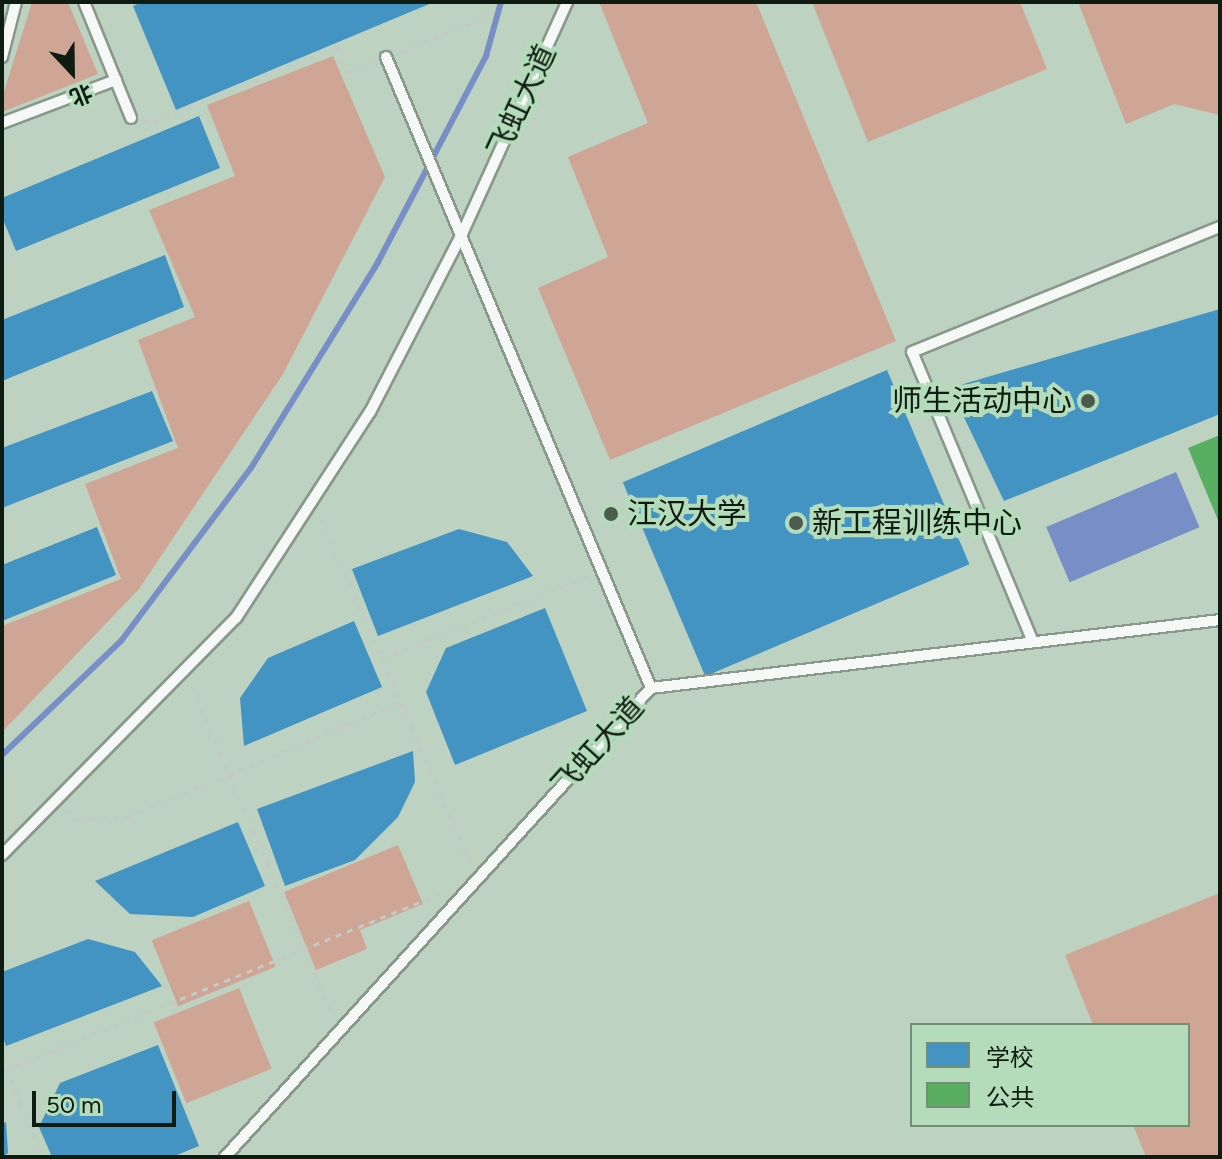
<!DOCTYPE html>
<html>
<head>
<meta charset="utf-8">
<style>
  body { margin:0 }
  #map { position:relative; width:1222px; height:1159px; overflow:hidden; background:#bdd2c0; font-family:Figtree,"Noto Sans SC",sans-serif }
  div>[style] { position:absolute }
  .green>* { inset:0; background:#cfa596; transform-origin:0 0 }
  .water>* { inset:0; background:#778fc6; transform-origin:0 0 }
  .schools>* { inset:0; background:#4393c3; transform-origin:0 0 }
  .public>* { inset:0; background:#5aae61 }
  .stream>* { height:6px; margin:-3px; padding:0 3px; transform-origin:3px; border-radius:3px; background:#778fc6 }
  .path>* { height:3px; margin-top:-1.5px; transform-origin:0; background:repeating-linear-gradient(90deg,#c4cac5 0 6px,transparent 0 12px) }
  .roads { filter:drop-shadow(2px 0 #88988a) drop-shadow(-2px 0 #88988a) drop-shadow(0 2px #88988a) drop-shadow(0 -2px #88988a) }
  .lane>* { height:10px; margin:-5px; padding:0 5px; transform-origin:5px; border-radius:5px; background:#f5f8f6 }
  .dots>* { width:22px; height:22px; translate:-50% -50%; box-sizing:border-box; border:4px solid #b4dbba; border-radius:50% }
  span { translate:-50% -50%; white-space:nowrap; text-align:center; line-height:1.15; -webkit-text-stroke:8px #b4dbba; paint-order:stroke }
  .street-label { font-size:30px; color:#0e1c11 }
  .poi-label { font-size:30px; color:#0e1c11 }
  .right { translate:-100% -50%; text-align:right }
  .left { translate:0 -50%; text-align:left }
  .frame { position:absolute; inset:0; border:4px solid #0e1c11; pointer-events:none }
  .legend { position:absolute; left:910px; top:1023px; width:280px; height:104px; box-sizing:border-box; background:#b4dbba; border:2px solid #728f76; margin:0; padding:10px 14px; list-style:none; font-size:24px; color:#0e1c11 }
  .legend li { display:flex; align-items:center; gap:16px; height:40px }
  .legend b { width:40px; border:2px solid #728f76 }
  .north { position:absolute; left:32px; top:32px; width:80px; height:80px; -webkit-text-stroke:6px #b4dbba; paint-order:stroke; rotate:158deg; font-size:22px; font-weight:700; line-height:32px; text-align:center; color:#0e1c11 }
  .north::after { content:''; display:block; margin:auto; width:28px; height:36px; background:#0e1c11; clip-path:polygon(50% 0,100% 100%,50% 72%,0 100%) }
  .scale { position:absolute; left:32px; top:1091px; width:144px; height:36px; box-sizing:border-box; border:4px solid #0e1c11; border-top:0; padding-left:10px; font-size:24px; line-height:28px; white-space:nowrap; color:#0e1c11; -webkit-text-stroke:6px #b4dbba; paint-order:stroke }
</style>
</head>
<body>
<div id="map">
  <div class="green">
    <i style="clip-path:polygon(32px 2px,68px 2px,98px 74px,2px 112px,2px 98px)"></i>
    <i style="clip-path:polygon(599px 2px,756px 2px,896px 341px,610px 460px,538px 288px,608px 257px,568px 157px,648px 123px)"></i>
    <i style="clip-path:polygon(812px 2px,1020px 2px,1047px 69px,868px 142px)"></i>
    <i style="clip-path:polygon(1078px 2px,1220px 2px,1220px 115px,1174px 104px,1126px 124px)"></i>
    <i style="clip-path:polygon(333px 56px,385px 177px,283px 374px,139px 589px,2px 732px,2px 626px,121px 579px,85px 484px,178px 448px,138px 340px,195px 317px,149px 210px,235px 176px,207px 105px)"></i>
    <i style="clip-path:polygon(398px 845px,423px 904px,360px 930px,367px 949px,316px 970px,284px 892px)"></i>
    <i style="clip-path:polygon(1220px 893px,1220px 1157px,1146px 1157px,1133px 1125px,1188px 1125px,1188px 1025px,1093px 1025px,1065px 955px)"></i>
    <i style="left:249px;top:901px;width:71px;height:105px;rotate:68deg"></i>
    <i style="left:239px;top:988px;width:87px;height:92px;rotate:68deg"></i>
  </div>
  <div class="water">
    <i style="left:1176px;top:472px;width:60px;height:141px;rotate:67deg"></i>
  </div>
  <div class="schools">
    <i style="clip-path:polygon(142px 2px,434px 2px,176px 110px,133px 6px)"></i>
    <i style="clip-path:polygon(199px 116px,220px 168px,16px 251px,2px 217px,2px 198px)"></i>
    <i style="clip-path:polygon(165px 255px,184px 307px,2px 381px,2px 320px)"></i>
    <i style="clip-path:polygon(1220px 309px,1220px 414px,1004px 501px,950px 388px)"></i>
    <i style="left:887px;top:370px;width:211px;height:287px;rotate:67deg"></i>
    <i style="clip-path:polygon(152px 391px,173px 441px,2px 508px,2px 448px)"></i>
    <i style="clip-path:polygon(97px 527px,116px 575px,2px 621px,2px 565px)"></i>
    <i style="clip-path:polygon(459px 529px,507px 542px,533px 576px,378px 636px,352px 569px)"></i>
    <i style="clip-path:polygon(545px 608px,587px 711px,455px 765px,426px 692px,446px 648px)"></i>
    <i style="clip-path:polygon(354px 621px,382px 687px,244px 746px,240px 698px,268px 658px)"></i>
    <i style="clip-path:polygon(413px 751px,415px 782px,398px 817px,355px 860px,285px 886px,257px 809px)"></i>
    <i style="clip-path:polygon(238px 822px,265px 886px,193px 917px,130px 914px,95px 881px)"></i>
    <i style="clip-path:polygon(88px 939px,135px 952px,162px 986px,6px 1046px,2px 1035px,2px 972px)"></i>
    <i style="clip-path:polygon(158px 1045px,199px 1146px,172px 1157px,52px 1157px,39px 1127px,60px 1083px)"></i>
    <i style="clip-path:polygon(6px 1122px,8px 1153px,2px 1157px,2px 1124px)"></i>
  </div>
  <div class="public">
    <i style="clip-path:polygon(1220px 435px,1220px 525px,1188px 448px)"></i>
  </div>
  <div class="stream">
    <i style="left:2px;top:755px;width:165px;rotate:-43.8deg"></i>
    <i style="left:121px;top:641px;width:216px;rotate:-53.1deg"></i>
    <i style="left:251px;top:468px;width:242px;rotate:-58.3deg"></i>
    <i style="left:378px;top:262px;width:233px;rotate:-62.3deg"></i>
    <i style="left:486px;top:56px;width:56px;rotate:-74.5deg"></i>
  </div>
  <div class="path">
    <i style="left:399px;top:52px;width:95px;rotate:-21.7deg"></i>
    <i style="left:487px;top:17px;width:16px;rotate:-72deg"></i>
    <i style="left:143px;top:120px;width:11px;rotate:10deg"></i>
    <i style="left:154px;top:122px;width:198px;rotate:-22.3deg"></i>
    <i style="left:337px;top:47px;width:28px;rotate:71deg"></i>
    <i style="left:346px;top:73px;width:29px;rotate:-22deg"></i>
    <i style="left:320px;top:517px;width:155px;rotate:66.4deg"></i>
    <i style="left:382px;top:659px;width:222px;rotate:-21.9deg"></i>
    <i style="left:382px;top:659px;width:224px;rotate:66.6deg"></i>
    <i style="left:191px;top:685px;width:360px;rotate:66.8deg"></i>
    <i style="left:67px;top:809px;width:14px;rotate:45deg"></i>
    <i style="left:77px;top:819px;width:50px;rotate:-2.3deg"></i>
    <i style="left:127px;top:817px;width:296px;rotate:-22.7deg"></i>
    <i style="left:2px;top:1056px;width:109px;rotate:68.4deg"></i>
    <i style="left:2px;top:1071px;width:478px;rotate:-22deg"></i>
  </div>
  <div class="roads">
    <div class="lane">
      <i style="left:84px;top:2px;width:125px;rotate:67.9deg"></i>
      <i style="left:2px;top:57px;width:57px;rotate:-75.7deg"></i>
      <i style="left:386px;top:57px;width:684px;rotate:67.22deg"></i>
      <i style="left:2px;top:123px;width:122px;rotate:-20.7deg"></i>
      <i style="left:1033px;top:642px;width:314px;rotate:-112.6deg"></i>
      <i style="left:912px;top:352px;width:332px;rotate:-22.1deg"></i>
      <i style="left:2px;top:855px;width:333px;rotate:-45.4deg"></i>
      <i style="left:236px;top:618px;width:246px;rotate:-57deg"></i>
      <i style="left:370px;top:412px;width:200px;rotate:-62.7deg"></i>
      <i style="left:462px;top:234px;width:255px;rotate:-65.6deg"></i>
      <i style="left:225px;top:1157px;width:634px;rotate:-47.75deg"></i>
      <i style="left:651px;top:688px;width:573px;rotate:-6.81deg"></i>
    </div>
  </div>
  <div class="dots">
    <i style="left:1088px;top:401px;background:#4b5c4e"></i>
    <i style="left:611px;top:514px;background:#4b5c4e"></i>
    <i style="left:796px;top:523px;background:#4b5c4e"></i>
  </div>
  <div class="street-label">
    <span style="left:522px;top:101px;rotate:-65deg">飞虹大道</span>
    <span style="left:598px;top:746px;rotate:-48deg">飞虹大道</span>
  </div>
  <div class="poi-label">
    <span class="right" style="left:1072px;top:401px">师生活动中心</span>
    <span class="left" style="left:627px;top:514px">江汉大学</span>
    <span class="left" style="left:812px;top:523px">新工程训练中心</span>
  </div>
  <div class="frame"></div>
  <ul class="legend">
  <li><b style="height:22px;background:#4393c3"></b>学校</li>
  <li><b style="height:22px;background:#5aae61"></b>公共</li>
  </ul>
  <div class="north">北</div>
  <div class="scale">50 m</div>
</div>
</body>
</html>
